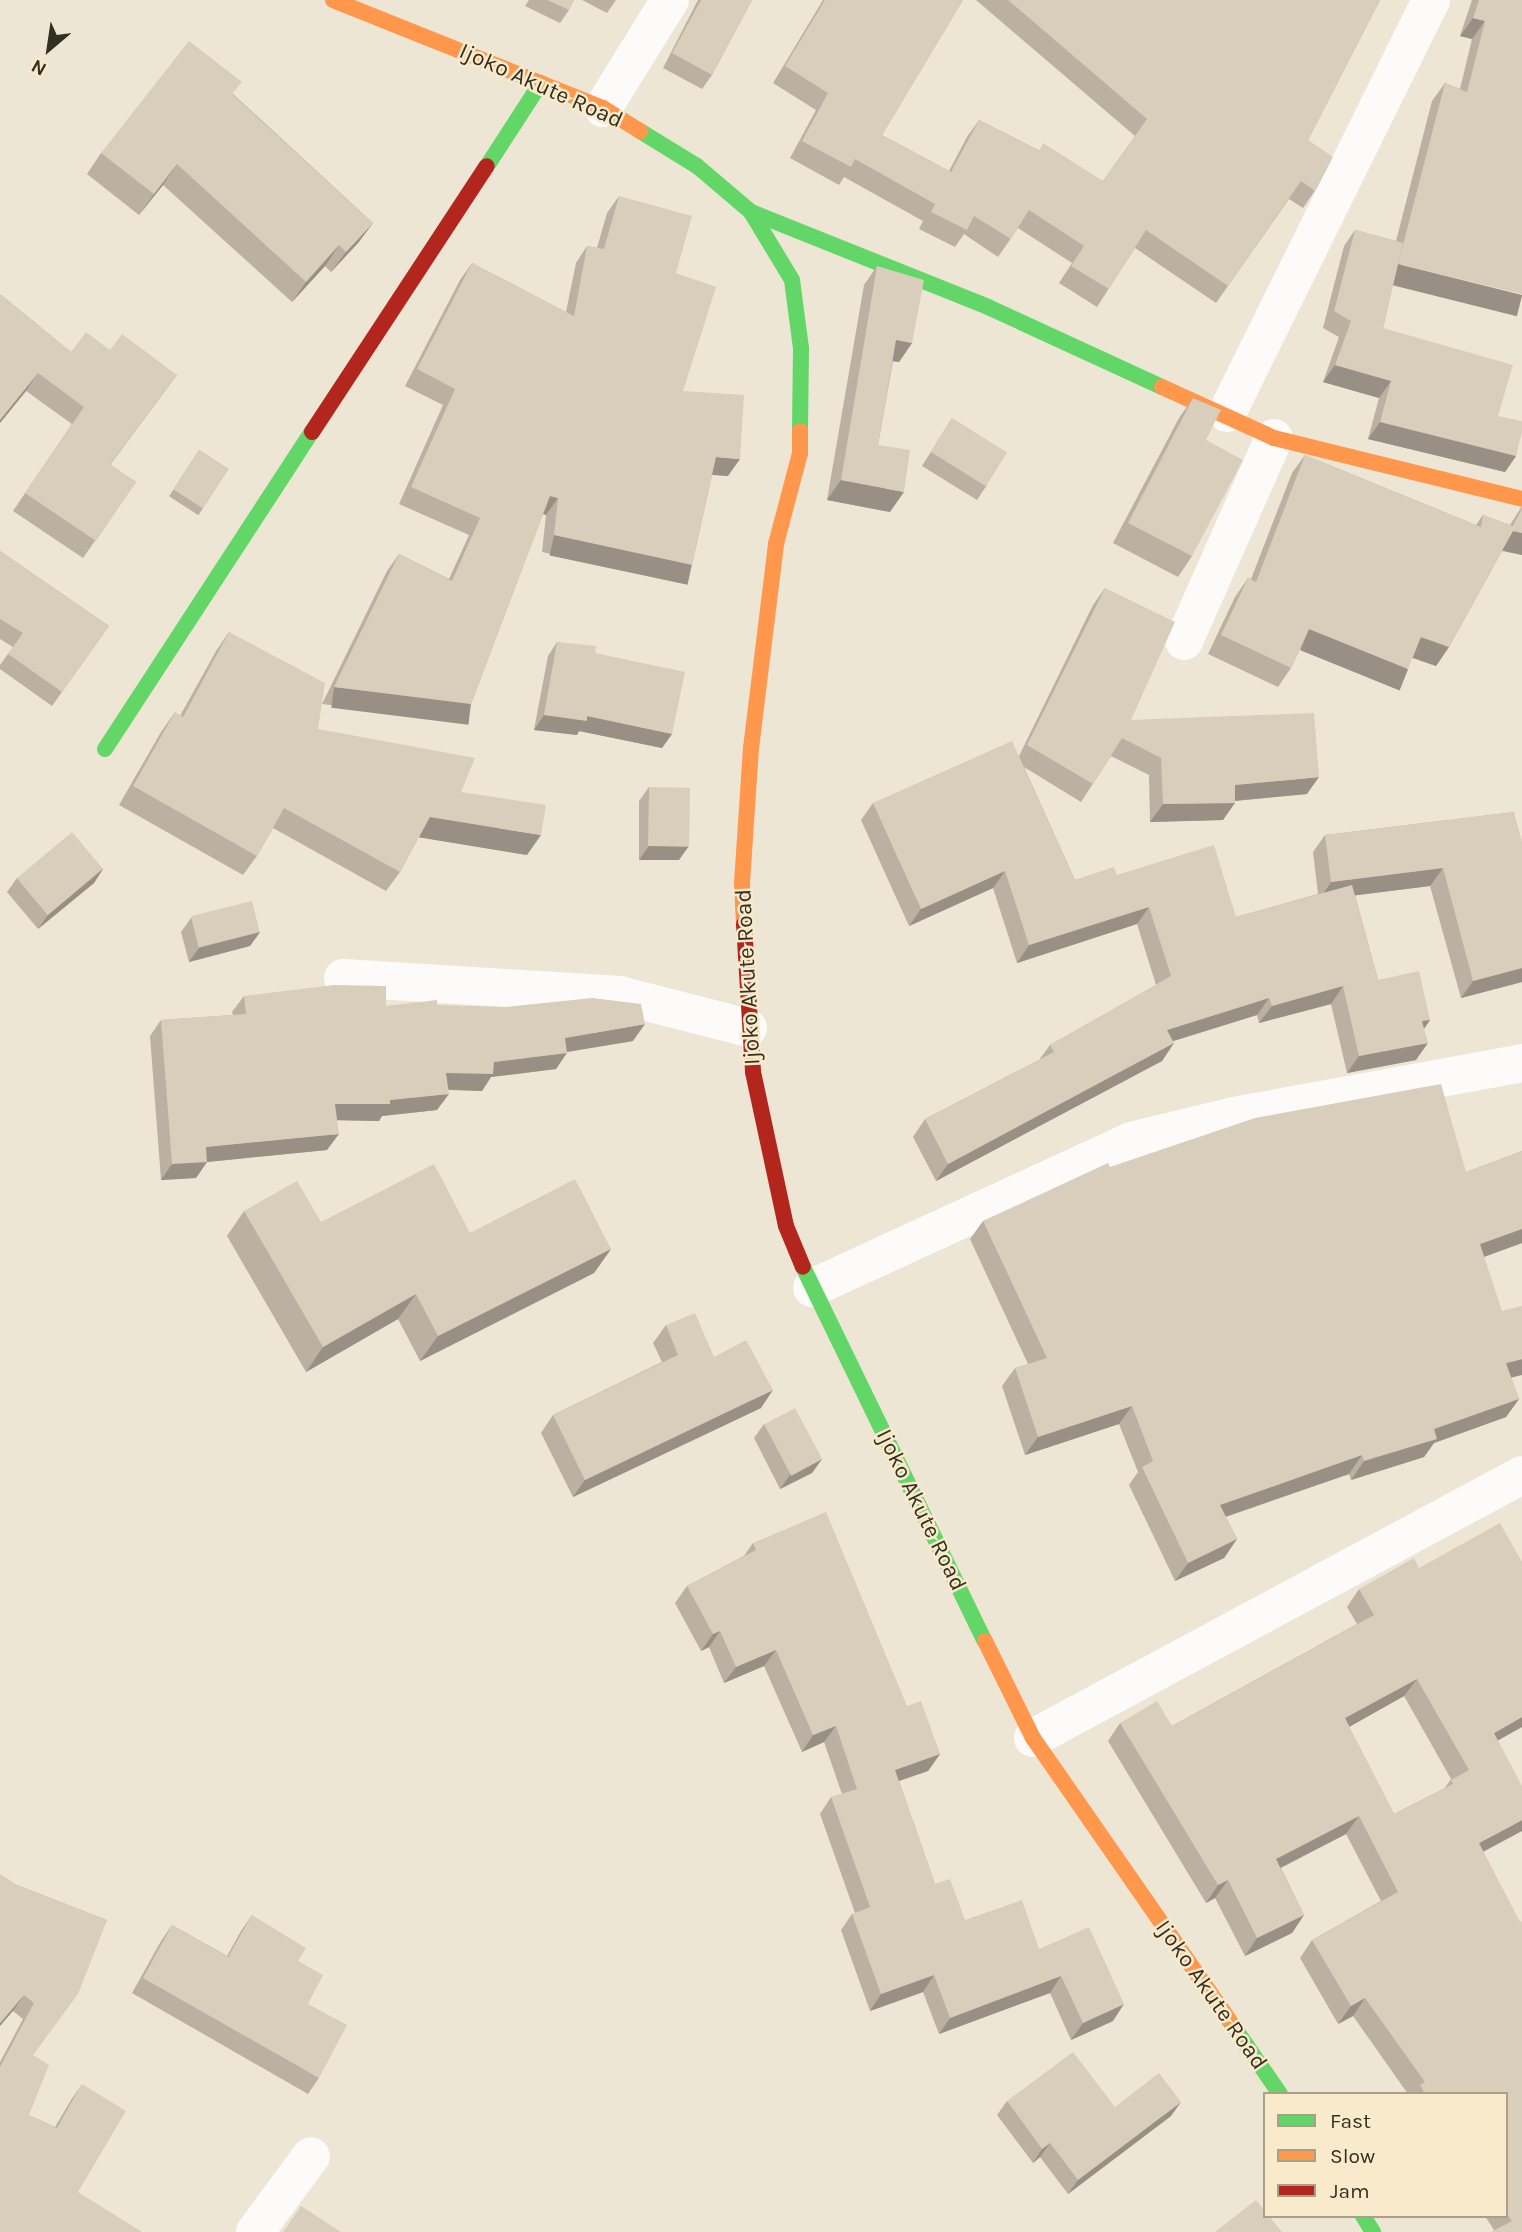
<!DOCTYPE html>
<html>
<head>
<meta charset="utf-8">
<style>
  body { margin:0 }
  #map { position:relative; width:1522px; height:2232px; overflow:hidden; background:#eee6d4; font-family:Karla,sans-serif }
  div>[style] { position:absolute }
  .street>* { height:38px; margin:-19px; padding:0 19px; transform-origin:19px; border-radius:19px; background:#fcfbf9 }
  .fast>* { height:16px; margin:-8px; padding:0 8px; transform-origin:8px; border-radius:8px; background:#63d668 }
  .slow>* { height:16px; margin:-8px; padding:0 8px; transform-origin:8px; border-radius:8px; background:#ff974d }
  .jam>* { height:16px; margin:-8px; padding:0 8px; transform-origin:8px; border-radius:8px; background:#b3261e }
  .wall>* { inset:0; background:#bbb0a2; transform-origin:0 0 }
  .shaded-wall>* { inset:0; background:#989084; transform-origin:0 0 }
  .building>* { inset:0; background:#d9cdbc; transform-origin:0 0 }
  span { translate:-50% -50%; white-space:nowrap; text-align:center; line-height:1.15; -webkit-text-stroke:5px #f8eaca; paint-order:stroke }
  .street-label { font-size:23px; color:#342f23 }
  .legend { position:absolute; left:1263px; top:2092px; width:245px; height:126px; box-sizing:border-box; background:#f8eaca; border:2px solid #aa9f87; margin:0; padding:9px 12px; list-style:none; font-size:21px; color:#342f23 }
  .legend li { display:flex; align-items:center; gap:14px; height:35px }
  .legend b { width:35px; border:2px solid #aa9f87 }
  .north { position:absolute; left:14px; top:14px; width:70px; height:70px; -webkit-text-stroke:5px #f8eaca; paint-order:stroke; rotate:209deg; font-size:19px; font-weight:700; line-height:28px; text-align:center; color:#342f23 }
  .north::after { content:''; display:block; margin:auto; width:24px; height:32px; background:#342f23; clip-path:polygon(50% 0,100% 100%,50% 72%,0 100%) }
</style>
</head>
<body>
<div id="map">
  <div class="street">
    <i style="left:603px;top:108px;width:127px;rotate:-58.2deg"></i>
    <i style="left:1227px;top:413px;width:461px;rotate:-63.7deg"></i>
    <i style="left:1184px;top:641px;width:222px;rotate:-66.1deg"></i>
    <i style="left:343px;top:978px;width:277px;rotate:3.5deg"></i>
    <i style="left:619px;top:995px;width:133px;rotate:14.3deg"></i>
    <i style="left:812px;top:1288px;width:351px;rotate:-24.7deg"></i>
    <i style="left:1131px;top:1141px;width:106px;rotate:-13.6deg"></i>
    <i style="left:1234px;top:1116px;width:293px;rotate:-10.4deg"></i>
    <i style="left:1033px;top:1738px;width:555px;rotate:-28.27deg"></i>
    <i style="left:255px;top:2232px;width:94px;rotate:-53.6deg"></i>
  </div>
  <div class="fast">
    <i style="left:640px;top:131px;width:67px;rotate:31.6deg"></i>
    <i style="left:697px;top:166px;width:71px;rotate:40.4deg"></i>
    <i style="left:751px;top:212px;width:79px;rotate:58.9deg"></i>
    <i style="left:792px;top:280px;width:69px;rotate:82.5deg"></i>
    <i style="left:801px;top:348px;width:83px;rotate:90.7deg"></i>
    <i style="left:487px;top:166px;width:99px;rotate:-57deg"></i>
    <i style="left:751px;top:212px;width:255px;rotate:21.8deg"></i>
    <i style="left:988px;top:307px;width:192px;rotate:24.7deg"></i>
    <i style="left:105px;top:749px;width:379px;rotate:-56.9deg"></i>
    <i style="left:803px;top:1267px;width:416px;rotate:64.1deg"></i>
    <i style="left:1229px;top:2020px;width:90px;rotate:55.4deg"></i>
    <i style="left:1363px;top:2216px;width:19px;rotate:58deg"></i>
  </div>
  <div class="slow">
    <i style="left:333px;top:0;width:291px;rotate:21.8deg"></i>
    <i style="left:603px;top:108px;width:44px;rotate:31.9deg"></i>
    <i style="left:1162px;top:387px;width:123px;rotate:24.5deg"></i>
    <i style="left:1274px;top:438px;width:255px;rotate:13.8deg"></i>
    <i style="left:744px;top:924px;width:41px;rotate:-92.8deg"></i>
    <i style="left:742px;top:883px;width:135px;rotate:-86.2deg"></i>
    <i style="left:751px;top:748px;width:206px;rotate:-83deg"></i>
    <i style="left:776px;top:544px;width:94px;rotate:-75.2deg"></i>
    <i style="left:800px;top:453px;width:22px;rotate:-90deg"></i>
    <i style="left:985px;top:1641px;width:108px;rotate:63.7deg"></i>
    <i style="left:1033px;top:1738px;width:343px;rotate:55.2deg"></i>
  </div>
  <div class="jam">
    <i style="left:312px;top:432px;width:318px;rotate:-56.7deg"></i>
    <i style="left:744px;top:924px;width:148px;rotate:86.5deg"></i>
    <i style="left:753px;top:1072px;width:157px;rotate:77.9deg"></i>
    <i style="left:786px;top:1226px;width:44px;rotate:67.5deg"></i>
  </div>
  <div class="wall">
    <i style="clip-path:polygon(529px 0,574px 0,569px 10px,560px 23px,525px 6px)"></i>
    <i style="clip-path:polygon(582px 0,616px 0,607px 13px)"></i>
    <i style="clip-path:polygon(698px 0,752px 0,712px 75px,702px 89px,663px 68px)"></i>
    <i style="clip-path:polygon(823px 0,963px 0,882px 135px,949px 171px,967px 137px,979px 120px,1038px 150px,1103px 181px,1135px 136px,976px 0,1380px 0,1308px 140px,1318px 186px,1303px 208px,1289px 199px,1216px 303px,1135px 248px,1097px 307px,1059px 283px,1072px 263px,1018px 228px,998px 257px,964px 234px,955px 247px,919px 229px,923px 221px,844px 177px,839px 185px,790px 158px,816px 110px,773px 83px)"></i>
    <i style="clip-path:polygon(1472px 0,1522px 0,1393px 284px,1383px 328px,1516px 456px,1505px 472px,1368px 439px,1379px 398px,1323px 382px,1339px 337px,1323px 328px,1344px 246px,1355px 230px,1396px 241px,1432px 101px,1445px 83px,1460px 89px,1472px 39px,1460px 36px)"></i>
    <i style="clip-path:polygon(233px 94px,373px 223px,358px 243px,331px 272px,325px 266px,292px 302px,163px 185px,139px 215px,87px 174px,101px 153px)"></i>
    <i style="clip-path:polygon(619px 196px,676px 273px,683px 391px,728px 476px,712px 475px,692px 565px,680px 582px,542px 552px,546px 515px,543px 514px,471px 704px,459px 721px,322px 704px,387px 571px,399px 554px,449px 579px,469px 535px,399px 504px,443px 405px,405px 386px,460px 280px,472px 263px,566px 312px,576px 263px,587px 246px,597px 248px,607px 213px)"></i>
    <i style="clip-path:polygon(877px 266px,912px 343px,899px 362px,893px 361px,878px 445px,890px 512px,827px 500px,864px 285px)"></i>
    <i style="clip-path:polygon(0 294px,71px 352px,110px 350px,177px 375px,110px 465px,136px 482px,83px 558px,13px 511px,72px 424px,26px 391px,0 423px)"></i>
    <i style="clip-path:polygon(1193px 398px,1206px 440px,1192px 556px,1178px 577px,1113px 543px,1179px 418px)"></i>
    <i style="clip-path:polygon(952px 418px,987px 485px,977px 500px,922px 466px)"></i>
    <i style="left:199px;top:450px;width:35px;height:55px;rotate:33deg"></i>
    <i style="clip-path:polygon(1305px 455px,1476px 525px,1483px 515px,1510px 525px,1522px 506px,1522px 555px,1502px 551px,1449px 647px,1436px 666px,1412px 658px,1395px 688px,1300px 649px,1291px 668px,1278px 687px,1208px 654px,1235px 597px,1248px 578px,1251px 579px,1292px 473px)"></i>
    <i style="clip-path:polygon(0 551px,109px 626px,52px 706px,0 669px,0 665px,13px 647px,0 639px)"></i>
    <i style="clip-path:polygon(1105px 588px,1131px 720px,1307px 794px,1235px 801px,1223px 820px,1150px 822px,1149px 775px,1111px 756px,1081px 802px,1024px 767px,1075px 880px,1117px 875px,1236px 917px,1318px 894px,1313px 852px,1325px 835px,1514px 812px,1522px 982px,1461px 998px,1430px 886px,1355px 895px,1378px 980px,1430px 1020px,1424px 1029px,1416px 1060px,1347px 1073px,1331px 1004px,1259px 1023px,1257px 1015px,1173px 1041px,1174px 1043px,1162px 1061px,936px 1181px,913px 1137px,925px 1119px,1039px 1060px,1050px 1045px,1156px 985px,1137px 924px,1017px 963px,993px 888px,909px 926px,861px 820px,873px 803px,1019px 756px,1093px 605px)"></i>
    <i style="clip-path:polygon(229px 632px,318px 729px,461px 792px,527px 855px,419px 837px,400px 872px,386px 891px,273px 828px,257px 856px,243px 875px,119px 805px,161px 732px,175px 712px,180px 716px,216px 651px)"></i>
    <i style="clip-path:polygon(557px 642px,595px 653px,672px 734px,662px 748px,579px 731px,577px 735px,534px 730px,548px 656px)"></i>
    <i style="clip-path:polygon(649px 787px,679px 860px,639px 860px,639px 801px)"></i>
    <i style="clip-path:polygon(103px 869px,94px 883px,38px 929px,7px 892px,17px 878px)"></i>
    <i style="clip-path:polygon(191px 918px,260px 932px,250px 946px,189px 962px,181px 932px)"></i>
    <i style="clip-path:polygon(244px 996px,386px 1006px,437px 1005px,633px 1041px,567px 1052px,556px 1069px,491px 1077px,482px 1091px,448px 1090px,437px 1110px,382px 1116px,379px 1121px,337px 1120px,327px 1150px,207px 1162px,196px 1178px,161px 1180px,150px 1036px,161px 1020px,233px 1015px,232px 1012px)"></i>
    <i style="clip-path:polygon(1522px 1151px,1522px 1243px,1484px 1257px,1511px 1377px,1519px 1399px,1506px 1417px,1434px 1443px,1424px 1457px,1351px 1480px,1349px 1474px,1226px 1517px,1237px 1539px,1224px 1558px,1175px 1581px,1129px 1485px,1138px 1472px,1119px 1424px,1025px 1455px,1002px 1386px,1015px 1368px,1028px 1364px,970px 1239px,983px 1221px,1110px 1167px,1466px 1172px)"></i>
    <i style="clip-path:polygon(244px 1211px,321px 1222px,470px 1233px,611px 1249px,594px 1273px,420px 1361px,398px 1319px,306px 1372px,227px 1236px)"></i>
    <i style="clip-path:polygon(666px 1325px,714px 1357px,761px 1408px,573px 1497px,541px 1433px,553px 1415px,662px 1362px,653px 1343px)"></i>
    <i style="clip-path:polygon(764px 1424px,822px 1459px,812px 1473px,780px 1489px,754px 1438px)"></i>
    <i style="clip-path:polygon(753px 1543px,907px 1706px,940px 1754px,928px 1771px,899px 1781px,935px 1884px,965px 1920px,1039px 1949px,1113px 2021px,1071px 2040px,1050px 1993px,939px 2034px,923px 1992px,870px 2011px,841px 1930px,852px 1914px,855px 1913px,820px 1814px,831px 1797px,842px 1794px,824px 1742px,802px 1752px,764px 1666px,724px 1683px,709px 1647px,701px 1651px,675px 1603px,687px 1586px,744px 1556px)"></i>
    <i style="clip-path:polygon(evenodd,1359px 1589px,1498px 1741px,1483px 1852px,1522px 2232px,1494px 2230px,1485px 2216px,1506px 2216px,1506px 2094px,1408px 2094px,1353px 2016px,1338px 2024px,1300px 1958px,1312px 1940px,1381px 1901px,1346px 1834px,1281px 1868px,1304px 1915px,1292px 1933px,1245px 1956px,1215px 1898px,1206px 1903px,1108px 1741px,1120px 1723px,1172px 1726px,1357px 1624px,1347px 1607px,1359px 1589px,1404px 1696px,1451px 1779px,1445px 1788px,1394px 1814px,1349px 1727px,1404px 1696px)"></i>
    <i style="clip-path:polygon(17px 1885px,107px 1920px,33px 2055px,29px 2115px,55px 2127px,71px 2100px,82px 2084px,0 2232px,0 2062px,23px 2019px,13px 2011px)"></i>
    <i style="clip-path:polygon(252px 1915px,298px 1961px,308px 2004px,319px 2078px,308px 2094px,132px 1993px,161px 1941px,172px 1925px,227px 1956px,241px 1931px)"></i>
    <i style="clip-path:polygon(1007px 2101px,1115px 2107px,1171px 2116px,1068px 2194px,1040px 2157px,1033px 2163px,997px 2115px)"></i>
  </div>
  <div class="shaded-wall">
    <i style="clip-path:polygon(1473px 18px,1485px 21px,1472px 39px,1460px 36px)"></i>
    <i style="clip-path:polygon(177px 164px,163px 185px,139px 215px,154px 194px)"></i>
    <i style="clip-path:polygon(373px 223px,358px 243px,331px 272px,346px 252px)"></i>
    <i style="clip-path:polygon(339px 245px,325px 266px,292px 302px,306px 282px)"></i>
    <i style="left:1398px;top:264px;width:128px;height:22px;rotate:14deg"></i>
    <i style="clip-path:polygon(896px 340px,912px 343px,899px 362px,883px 360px)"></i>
    <i style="clip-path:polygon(1335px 365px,1391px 381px,1379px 398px,1323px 382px)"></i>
    <i style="clip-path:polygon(38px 373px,26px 391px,0 423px,0 420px)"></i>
    <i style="clip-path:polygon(1380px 422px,1516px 456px,1505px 472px,1368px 439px)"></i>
    <i style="clip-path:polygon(716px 457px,740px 459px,728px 476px,704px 474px)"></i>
    <i style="clip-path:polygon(841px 480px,904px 492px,890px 512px,827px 500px)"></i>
    <i style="clip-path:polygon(550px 496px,558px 498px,546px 515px,539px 513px)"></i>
    <i style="clip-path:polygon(1513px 531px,1522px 533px,1522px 555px,1500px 550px)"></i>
    <i style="left:554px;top:535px;width:141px;height:21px;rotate:12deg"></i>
    <i style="left:1309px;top:629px;width:107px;height:23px;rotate:22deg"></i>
    <i style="clip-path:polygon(1421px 637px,1449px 647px,1436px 666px,1408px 656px)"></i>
    <i style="left:334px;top:687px;width:138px;height:21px;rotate:7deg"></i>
    <i style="clip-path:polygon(544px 715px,587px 716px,672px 734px,662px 748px,579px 731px,577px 735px,534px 730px)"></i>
    <i style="clip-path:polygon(1319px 777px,1307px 794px,1222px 802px,1235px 785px)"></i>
    <i style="clip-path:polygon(1235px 803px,1223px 820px,1150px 822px,1163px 804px)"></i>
    <i style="clip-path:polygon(430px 817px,541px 835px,527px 855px,417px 837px)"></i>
    <i style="clip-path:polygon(649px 846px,689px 846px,679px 860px,639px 860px)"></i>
    <i style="clip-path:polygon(1443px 868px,1430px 886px,1319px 900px,1331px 882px)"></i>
    <i style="clip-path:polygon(103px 869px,94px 883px,38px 929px,48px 915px)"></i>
    <i style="clip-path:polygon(1005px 871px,993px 888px,909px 926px,921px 909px)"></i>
    <i style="clip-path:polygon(1149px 907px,1137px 924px,1017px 963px,1029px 945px)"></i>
    <i style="clip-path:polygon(260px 932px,250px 946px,189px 962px,199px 948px)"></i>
    <i style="clip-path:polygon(1522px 968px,1522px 982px,1461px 998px,1473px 981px)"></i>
    <i style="clip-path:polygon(1343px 986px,1331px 1004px,1259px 1023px,1272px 1006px)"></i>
    <i style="clip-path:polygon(1269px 998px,1257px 1015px,1154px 1047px,1167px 1030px)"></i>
    <i style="clip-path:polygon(1430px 1020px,1418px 1037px,1422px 1021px)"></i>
    <i style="clip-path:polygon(645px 1024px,633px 1041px,554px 1054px,565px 1038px)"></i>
    <i style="clip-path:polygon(1174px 1043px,1162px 1061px,936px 1181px,948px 1164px)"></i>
    <i style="clip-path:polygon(1428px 1043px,1416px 1060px,1347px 1073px,1359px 1056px)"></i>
    <i style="clip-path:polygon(567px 1053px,556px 1069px,491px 1077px,482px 1091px,435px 1089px,446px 1073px,494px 1062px)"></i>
    <i style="clip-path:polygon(449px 1094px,437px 1110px,382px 1116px,379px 1121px,324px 1120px,335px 1104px,390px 1100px)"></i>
    <i style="clip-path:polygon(339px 1134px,327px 1150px,207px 1162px,196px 1178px,161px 1180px,172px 1164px,206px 1147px)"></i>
    <i style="clip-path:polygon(1522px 1229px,1522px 1243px,1467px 1263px,1480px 1244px)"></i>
    <i style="clip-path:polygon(611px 1249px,594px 1273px,420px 1361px,438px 1336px)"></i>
    <i style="clip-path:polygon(416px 1294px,398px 1319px,306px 1372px,323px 1347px)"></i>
    <i style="clip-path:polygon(1522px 1359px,1522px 1375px,1493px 1382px,1506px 1363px)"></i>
    <i style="clip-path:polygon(773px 1390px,761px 1408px,573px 1497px,585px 1480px)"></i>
    <i style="clip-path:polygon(1519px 1399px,1506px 1417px,1434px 1443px,1424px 1457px,1351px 1480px,1364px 1461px,1434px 1429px)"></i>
    <i style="clip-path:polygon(1132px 1406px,1119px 1424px,1025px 1455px,1038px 1437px)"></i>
    <i style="clip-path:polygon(1362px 1455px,1349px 1474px,1207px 1523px,1220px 1505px)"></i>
    <i style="clip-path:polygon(822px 1459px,812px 1473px,780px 1489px,790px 1475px)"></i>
    <i style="clip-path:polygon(1237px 1539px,1224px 1558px,1175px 1581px,1188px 1563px)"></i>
    <i style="clip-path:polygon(720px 1631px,709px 1647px,701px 1651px,713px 1634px)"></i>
    <i style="clip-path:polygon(776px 1650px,764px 1666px,724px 1683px,736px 1667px)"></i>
    <i style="clip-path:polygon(1417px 1679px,1404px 1696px,1333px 1736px,1345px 1718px)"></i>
    <i style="clip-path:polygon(1522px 1717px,1522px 1727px,1481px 1750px,1494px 1733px)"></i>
    <i style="clip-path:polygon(836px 1726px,824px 1742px,802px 1752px,813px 1735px)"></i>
    <i style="clip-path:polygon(940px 1754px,928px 1771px,884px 1786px,895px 1770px)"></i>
    <i style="clip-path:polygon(1359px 1816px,1346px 1834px,1264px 1876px,1276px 1859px)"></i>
    <i style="clip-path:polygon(1522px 1820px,1522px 1831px,1466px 1861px,1479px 1843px)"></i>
    <i style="clip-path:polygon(1228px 1880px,1215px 1898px,1206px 1903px,1218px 1885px)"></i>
    <i style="clip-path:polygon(1304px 1915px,1292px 1933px,1245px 1956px,1257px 1938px)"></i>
    <i style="clip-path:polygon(934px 1975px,923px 1992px,870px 2011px,881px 1994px)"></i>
    <i style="clip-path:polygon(1061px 1976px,1050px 1993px,939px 2034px,950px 2018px)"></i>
    <i style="clip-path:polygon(24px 1995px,13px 2011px,0 2026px,0 2023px)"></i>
    <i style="clip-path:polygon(1365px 1998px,1353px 2016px,1338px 2024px,1351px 2006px)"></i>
    <i style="clip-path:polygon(1124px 2004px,1113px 2021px,1071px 2040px,1083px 2023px)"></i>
    <i style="clip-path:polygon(1181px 2102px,1171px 2116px,1068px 2194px,1078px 2180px)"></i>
    <i style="clip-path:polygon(1050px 2143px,1040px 2157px,1033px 2163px,1042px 2149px)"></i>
  </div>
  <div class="building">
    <i style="clip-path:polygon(547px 0,574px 0,569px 10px)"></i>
    <i style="clip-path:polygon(701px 0,752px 0,712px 75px,672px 53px)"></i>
    <i style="clip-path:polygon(825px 0,963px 0,882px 135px,951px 172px,979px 120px,1039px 151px,1043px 143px,1103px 181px,1147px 119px,1008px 0,1380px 0,1308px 140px,1333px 157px,1318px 186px,1315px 191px,1301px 181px,1228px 286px,1146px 230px,1109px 289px,1071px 266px,1084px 246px,1029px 210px,1011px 239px,974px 216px,967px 230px,931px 212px,935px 204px,855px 159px,851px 167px,802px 141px,828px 93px,785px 66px)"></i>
    <i style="clip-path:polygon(1479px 0,1522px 0,1522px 294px,1398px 264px,1445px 83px,1467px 92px,1485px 21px,1473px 18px)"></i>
    <i style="clip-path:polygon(189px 41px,242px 82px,232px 94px,373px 223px,346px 252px,339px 245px,306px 282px,177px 164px,154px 194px,101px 153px)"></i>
    <i style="clip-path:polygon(619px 196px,692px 216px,676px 273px,716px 287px,683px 391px,744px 395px,740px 459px,716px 457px,692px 565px,554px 535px,558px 498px,550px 496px,471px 704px,334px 687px,399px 554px,452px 581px,480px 518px,411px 487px,455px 389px,417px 369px,472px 263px,574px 316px,587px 246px,604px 249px)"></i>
    <i style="clip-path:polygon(1355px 230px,1403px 243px,1383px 328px,1513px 365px,1498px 416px,1522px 421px,1522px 432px,1516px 456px,1380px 422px,1391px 381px,1335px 365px,1351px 321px,1334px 311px)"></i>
    <i style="clip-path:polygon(877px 266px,924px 280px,912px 343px,896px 340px,878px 445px,910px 450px,904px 492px,841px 480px)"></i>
    <i style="clip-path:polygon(0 294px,71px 352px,86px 332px,110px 350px,122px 334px,177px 375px,110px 464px,136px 482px,96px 541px,25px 493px,84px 407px,38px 373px,0 420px)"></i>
    <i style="clip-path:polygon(1193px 398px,1221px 410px,1206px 440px,1243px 460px,1192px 556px,1128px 523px)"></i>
    <i style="left:952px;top:418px;width:65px;height:40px;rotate:32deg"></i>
    <i style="left:199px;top:450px;width:35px;height:47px;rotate:33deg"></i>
    <i style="clip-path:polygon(1305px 455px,1481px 527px,1483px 515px,1513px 526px,1522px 508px,1522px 533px,1513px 531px,1449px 647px,1421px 637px,1408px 669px,1309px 629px,1291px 668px,1221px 635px,1248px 578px,1256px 582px)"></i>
    <i style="clip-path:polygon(0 551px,109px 626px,62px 692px,8px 654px,23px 633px,0 619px)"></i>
    <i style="clip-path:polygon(1105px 588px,1175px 622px,1131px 720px,1314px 713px,1319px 777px,1235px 785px,1235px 803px,1163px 804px,1161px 758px,1122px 738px,1093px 784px,1027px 745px)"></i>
    <i style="clip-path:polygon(229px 632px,325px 683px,318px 729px,475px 758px,461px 792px,546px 805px,541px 835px,430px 817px,400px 872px,284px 808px,257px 856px,133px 786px,175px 712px,183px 717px)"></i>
    <i style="clip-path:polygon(557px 642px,596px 646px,595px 653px,685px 672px,672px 734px,587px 716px,587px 721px,544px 715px)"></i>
    <i style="clip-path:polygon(1012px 741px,1075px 880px,1114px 867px,1117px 875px,1214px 845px,1236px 917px,1352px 885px,1378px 980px,1419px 971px,1430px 1020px,1422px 1021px,1428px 1043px,1359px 1056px,1343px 986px,1272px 1006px,1269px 998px,1167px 1030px,1174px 1043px,948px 1164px,925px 1119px,1054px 1052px,1050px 1045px,1171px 976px,1149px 907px,1029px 945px,1005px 871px,921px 909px,873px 803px)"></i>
    <i style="left:649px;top:787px;width:41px;height:59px;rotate:1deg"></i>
    <i style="clip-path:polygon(1514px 812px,1522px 842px,1522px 968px,1473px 981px,1443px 868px,1331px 882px,1325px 835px)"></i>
    <i style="left:72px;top:832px;width:48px;height:72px;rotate:50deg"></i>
    <i style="left:252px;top:901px;width:32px;height:63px;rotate:76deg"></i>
    <i style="clip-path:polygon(334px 985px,386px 986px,386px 1006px,437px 1000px,437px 1005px,506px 1007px,592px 998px,641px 1004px,645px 1024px,565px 1038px,567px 1053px,494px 1062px,493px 1074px,446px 1073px,449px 1094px,390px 1100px,390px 1104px,335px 1104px,339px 1134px,206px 1147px,207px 1162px,172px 1164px,161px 1020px,246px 1014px,244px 996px)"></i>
    <i style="clip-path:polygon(1441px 1084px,1466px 1172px,1522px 1151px,1522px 1229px,1480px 1244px,1502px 1311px,1522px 1306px,1522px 1359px,1506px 1363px,1519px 1399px,1434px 1429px,1437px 1439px,1364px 1461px,1362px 1455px,1220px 1505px,1237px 1539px,1188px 1563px,1142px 1467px,1153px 1461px,1132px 1406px,1038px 1437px,1015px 1368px,1047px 1358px,983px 1221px,1108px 1163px,1110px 1167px,1255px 1118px)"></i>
    <i style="clip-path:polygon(434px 1164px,470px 1233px,575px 1179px,611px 1249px,438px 1336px,416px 1294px,323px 1347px,244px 1211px,297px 1181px,321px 1222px)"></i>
    <i style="clip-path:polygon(695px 1313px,714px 1357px,746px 1340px,773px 1390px,585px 1480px,553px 1415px,678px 1355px,666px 1325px)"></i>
    <i style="left:795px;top:1408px;width:58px;height:35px;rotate:62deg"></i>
    <i style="clip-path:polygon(826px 1512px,907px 1706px,921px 1701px,940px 1754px,895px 1770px,935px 1884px,950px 1879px,965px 1920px,1022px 1900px,1039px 1949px,1089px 1927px,1124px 2004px,1083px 2023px,1061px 1976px,950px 2018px,934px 1975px,881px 1994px,852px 1914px,870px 1907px,831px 1797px,857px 1789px,836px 1726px,813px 1735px,776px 1650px,736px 1667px,720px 1631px,713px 1634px,687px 1586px,756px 1550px,753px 1543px)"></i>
    <i style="clip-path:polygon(evenodd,1500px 1523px,1522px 1562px,1522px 1717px,1494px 1733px,1522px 1786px,1522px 1820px,1479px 1843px,1520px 1922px,1522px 1921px,1522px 2232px,1491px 2232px,1512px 2221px,1506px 2213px,1506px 2094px,1425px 2094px,1420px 2085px,1425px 2082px,1365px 1998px,1351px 2006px,1312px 1940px,1398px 1892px,1359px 1816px,1276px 1859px,1304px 1915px,1257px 1938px,1228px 1880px,1218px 1885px,1120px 1723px,1157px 1701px,1172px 1726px,1374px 1615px,1359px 1589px,1414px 1558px,1419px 1568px,1500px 1523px,1417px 1679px,1469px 1770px,1451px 1780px,1453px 1784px,1394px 1814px,1345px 1718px,1417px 1679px)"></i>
    <i style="clip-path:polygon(0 1874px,17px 1885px,107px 1920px,78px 1994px,33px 2055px,49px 2065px,29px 2115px,57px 2128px,82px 2084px,126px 2111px,78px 2192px,142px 2232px,0 2232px,0 2067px,34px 2003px,24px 1995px,0 2023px)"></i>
    <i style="clip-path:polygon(252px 1915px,306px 1948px,298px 1961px,323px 1975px,308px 2004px,347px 2025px,319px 2078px,143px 1978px,172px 1925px,228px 1957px)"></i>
    <i style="clip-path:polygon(1073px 2052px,1115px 2107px,1159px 2073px,1181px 2102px,1078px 2180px,1050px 2143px,1042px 2149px,1007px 2101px)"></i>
    <i style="clip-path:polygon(1256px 2200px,1265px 2211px,1265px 2216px,1269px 2216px,1282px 2232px,1215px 2232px)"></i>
    <i style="clip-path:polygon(301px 2206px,341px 2232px,283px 2232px)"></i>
  </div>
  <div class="street-label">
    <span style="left:541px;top:86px;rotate:24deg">Ijoko Akute Road</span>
    <span style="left:748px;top:977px;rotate:-93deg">Ijoko Akute Road</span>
    <span style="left:921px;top:1510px;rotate:64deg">Ijoko Akute Road</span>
    <span style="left:1211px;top:1995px;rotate:55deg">Ijoko Akute Road</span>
  </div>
  <ul class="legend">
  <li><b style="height:9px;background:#63d668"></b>Fast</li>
  <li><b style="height:9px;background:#ff974d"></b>Slow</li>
  <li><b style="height:9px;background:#b3261e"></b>Jam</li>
  </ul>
  <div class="north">N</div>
</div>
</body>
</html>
